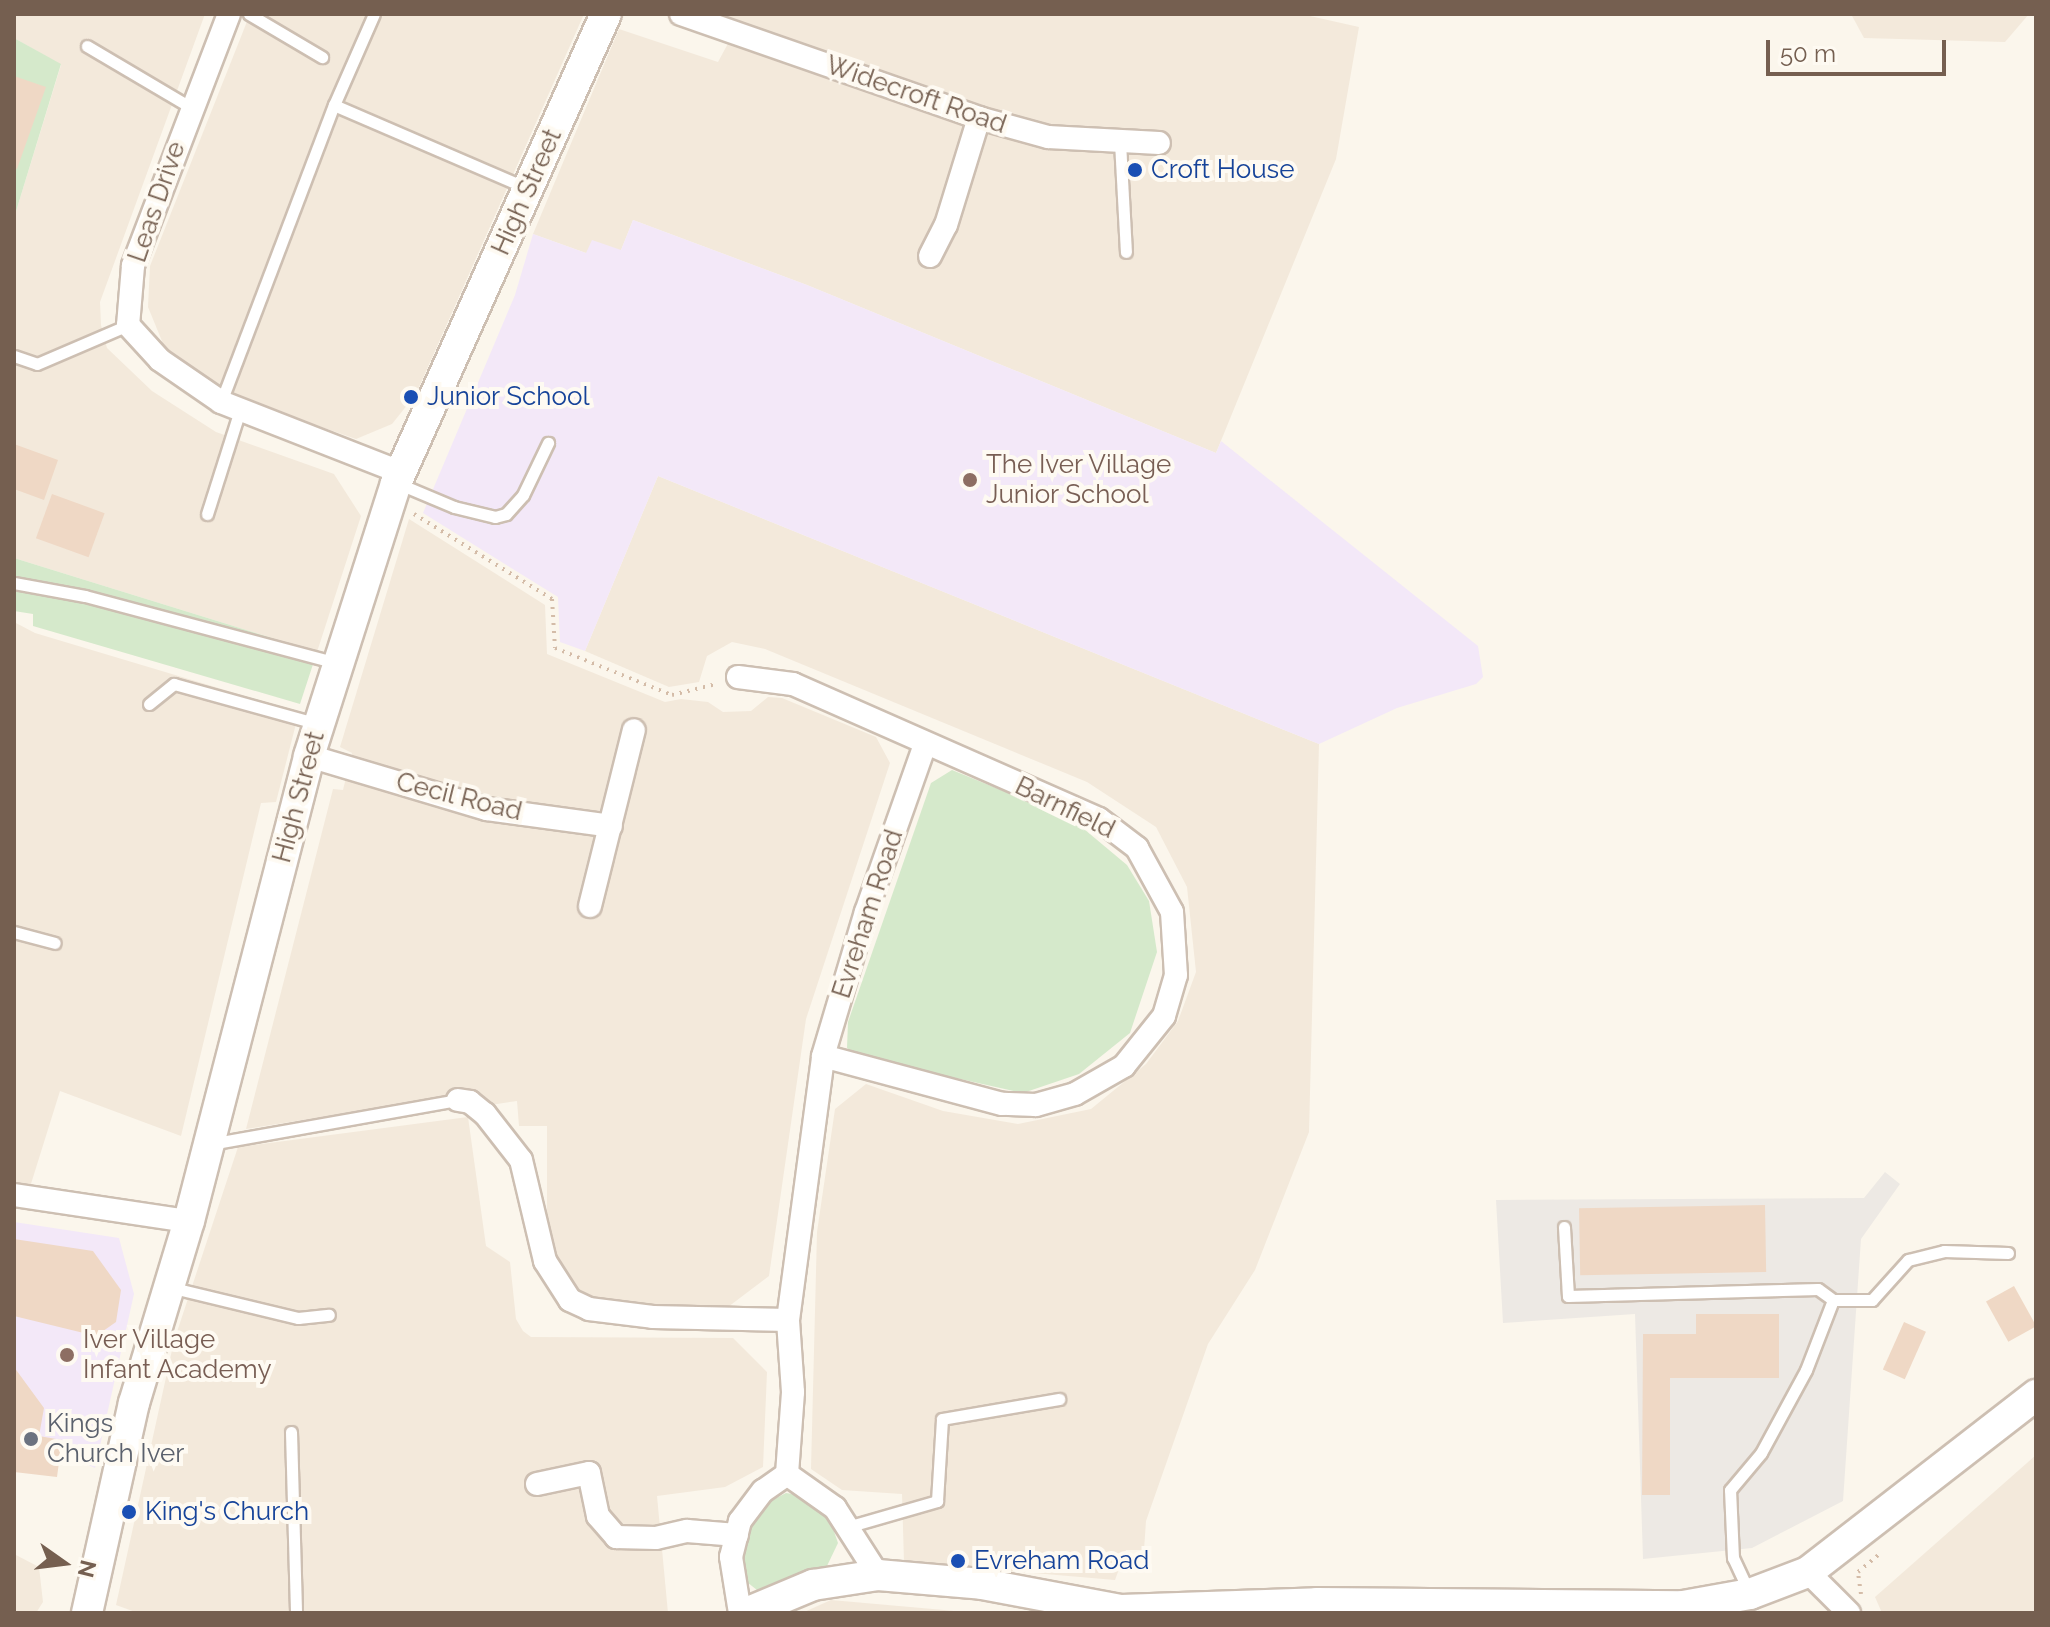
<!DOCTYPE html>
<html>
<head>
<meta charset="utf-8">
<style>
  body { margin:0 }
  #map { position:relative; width:2050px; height:1627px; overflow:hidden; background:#fbf6ec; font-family:Raleway,sans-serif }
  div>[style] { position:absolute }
  .residential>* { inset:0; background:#f3e9db }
  .industrial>* { inset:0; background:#ede9e4 }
  .education>* { inset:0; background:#f3e8f8 }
  .green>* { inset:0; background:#d5e9cb }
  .building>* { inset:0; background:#efd8c5; transform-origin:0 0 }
  .path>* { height:4px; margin-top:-2px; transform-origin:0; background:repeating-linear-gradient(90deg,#d4bca8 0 2px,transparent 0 8px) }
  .roads { filter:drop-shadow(2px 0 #cdbfb2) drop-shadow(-2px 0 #cdbfb2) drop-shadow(0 2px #cdbfb2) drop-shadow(0 -2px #cdbfb2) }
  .lane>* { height:11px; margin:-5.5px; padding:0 5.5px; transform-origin:5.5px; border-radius:5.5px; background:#fff }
  .street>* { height:22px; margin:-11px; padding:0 11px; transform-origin:11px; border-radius:11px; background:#fff }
  .secondary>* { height:30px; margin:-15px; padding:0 15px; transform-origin:15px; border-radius:15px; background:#fff }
  .dots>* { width:22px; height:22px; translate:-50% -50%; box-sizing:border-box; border:4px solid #fefaf2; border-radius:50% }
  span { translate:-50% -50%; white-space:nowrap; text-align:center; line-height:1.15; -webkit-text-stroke:8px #fefaf2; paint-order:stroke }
  .street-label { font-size:26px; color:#755f50 }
  .transit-label { font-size:26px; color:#164399 }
  .left { translate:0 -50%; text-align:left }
  .education-label { font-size:26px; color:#785e54 }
  .worship-label { font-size:26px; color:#5b616d }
  .frame { position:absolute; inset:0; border:16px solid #755f50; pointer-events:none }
  .north { position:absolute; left:24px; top:1523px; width:80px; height:80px; -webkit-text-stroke:6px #fefaf2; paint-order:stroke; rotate:104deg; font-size:22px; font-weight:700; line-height:32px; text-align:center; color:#755f50 }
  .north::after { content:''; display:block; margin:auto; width:28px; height:36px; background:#755f50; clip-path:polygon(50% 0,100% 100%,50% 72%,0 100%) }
  .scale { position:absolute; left:1766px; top:40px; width:180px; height:36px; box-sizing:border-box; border:4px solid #755f50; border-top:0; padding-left:10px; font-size:24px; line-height:28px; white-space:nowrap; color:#755f50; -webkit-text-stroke:6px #fefaf2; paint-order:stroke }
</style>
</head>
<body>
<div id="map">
  <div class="residential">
    <i style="clip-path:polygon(14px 14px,205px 14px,100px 302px,101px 325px,107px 348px,152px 391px,216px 432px,334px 474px,361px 516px,317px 652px,14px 558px,14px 218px,61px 65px,14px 38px)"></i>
    <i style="clip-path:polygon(250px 14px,584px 14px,416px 394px,392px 424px,356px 439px,218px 391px,181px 366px,164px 346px,148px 307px,150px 266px)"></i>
    <i style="clip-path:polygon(710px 14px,1301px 14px,1359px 27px,1336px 159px,1216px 453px,807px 285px,633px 220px,621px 250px,586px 253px,533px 234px,619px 29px,718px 62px,738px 25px)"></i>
    <i style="clip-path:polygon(1851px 14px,2029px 14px,2005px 42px,1864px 38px)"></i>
    <i style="clip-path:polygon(658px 476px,1319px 744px,1309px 1132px,1255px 1270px,1208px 1344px,1146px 1521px,1144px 1550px,1126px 1550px,1115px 1580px,904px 1562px,902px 1494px,842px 1490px,811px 1469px,817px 1232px,835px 1109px,866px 1084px,943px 1111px,1018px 1124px,1091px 1109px,1146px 1064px,1178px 1021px,1196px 972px,1187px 887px,1156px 827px,1087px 782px,765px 649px,732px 642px,707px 656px,699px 682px,669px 687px,585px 651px)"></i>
    <i style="clip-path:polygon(409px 519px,545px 605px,547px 654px,665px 702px,681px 699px,708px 702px,723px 712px,751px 711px,768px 697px,782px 698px,876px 737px,890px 763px,806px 1019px,769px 1276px,728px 1307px,595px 1306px,547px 1255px,547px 1126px,519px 1126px,517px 1101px,471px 1108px,403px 1104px,246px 1129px,333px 789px,343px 790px,352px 753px,340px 747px)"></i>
    <i style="clip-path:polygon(14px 622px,35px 633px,299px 712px,276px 802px,261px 803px,181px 1136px,60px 1091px,30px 1187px,14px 1185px)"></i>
    <i style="clip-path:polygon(468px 1117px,486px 1246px,510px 1262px,516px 1319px,523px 1331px,531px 1337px,733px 1338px,767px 1372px,763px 1467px,725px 1487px,657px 1496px,668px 1613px,138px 1613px,116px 1605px,174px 1341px,238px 1147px)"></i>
    <i style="clip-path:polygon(2036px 1455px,2036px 1613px,1882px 1613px,1875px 1597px)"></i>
    <i style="clip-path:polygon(14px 1554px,39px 1567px,43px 1602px,36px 1613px,14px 1613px)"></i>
    <i style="clip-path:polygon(831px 1600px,944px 1610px,972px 1613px,802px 1613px)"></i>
  </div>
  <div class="industrial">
    <i style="clip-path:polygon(1885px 1172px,1900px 1184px,1861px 1239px,1843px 1501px,1752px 1548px,1643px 1559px,1635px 1314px,1503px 1323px,1496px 1200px,1864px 1198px)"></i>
  </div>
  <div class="education">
    <i style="clip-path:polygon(633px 220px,807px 285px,1216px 453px,1221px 441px,1478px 646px,1483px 677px,1476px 684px,1397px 708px,1319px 744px,658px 476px,585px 651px,560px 642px,558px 597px,423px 513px,515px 295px,533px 234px,586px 253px,592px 240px,621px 250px)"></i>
    <i style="clip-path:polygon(14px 1222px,119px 1238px,134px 1294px,95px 1468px,14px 1432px)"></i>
  </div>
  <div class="green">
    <i style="clip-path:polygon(14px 38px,61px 64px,14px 218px)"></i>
    <i style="clip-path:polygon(14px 558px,317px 652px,300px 704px,33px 626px,33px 614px,14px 611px)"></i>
    <i style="clip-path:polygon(952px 770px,1072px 819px,1127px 865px,1149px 901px,1157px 952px,1130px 1033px,1079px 1074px,1023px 1093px,858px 1056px,847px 1048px,848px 1022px,931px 783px)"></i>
    <i style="clip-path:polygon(786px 1493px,799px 1495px,829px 1517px,838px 1543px,826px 1568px,757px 1590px,738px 1575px,740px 1531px,755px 1509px)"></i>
  </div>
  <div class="building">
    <i style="clip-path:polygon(14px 76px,46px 87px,17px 169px,14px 168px)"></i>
    <i style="clip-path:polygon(14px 444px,58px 460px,44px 500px,14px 489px)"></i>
    <i style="left:52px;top:494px;width:56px;height:47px;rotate:20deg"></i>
    <i style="left:1765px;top:1205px;width:67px;height:186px;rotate:89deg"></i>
    <i style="clip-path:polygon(14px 1239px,93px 1251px,121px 1290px,116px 1322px,96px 1336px,14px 1316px)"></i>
    <i style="left:2014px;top:1286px;width:46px;height:32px;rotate:61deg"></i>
    <i style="clip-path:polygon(1696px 1314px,1779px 1314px,1779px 1378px,1670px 1378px,1670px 1495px,1642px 1495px,1643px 1334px,1696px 1334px)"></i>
    <i style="left:1904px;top:1322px;width:24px;height:52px;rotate:24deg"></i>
    <i style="clip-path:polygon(14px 1367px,44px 1408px,39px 1436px,62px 1440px,57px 1477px,14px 1472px)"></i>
  </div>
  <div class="path">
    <i style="left:1354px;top:14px;width:12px"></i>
    <i style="left:414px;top:514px;width:162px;rotate:31.6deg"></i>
    <i style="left:552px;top:599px;width:49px;rotate:86.5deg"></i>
    <i style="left:555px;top:648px;width:126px;rotate:21.9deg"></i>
    <i style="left:672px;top:695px;width:45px;rotate:-14deg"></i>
    <i style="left:1861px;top:1594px;width:22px;rotate:-98deg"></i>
    <i style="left:1858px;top:1572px;width:30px;rotate:-40deg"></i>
  </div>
  <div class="roads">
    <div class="lane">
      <i style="left:249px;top:14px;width:85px;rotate:30.5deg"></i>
      <i style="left:87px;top:46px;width:120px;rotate:30.6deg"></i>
      <i style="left:334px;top:105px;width:99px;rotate:-66.3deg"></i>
      <i style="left:1120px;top:142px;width:110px;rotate:86.9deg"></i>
      <i style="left:14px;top:356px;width:24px;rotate:19deg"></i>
      <i style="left:37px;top:364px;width:99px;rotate:-23.2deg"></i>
      <i style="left:221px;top:402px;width:318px;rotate:-69.2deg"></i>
      <i style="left:334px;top:105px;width:210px;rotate:23.3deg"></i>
      <i style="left:397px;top:483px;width:62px;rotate:22.8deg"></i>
      <i style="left:454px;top:507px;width:42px;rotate:13.7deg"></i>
      <i style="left:495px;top:517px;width:11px;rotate:-15deg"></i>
      <i style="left:506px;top:514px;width:25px;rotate:-48deg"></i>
      <i style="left:523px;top:495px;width:58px;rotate:-64.3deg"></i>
      <i style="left:207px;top:514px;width:109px;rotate:-72.4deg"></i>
      <i style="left:14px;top:583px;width:72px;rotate:10.4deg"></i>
      <i style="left:85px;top:596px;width:261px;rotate:14.9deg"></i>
      <i style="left:149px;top:704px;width:32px;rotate:-39deg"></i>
      <i style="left:174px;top:684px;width:149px;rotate:15.5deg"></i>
      <i style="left:14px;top:932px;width:42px;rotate:15deg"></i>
      <i style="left:210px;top:1144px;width:252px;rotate:-10.1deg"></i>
      <i style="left:1564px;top:1227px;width:69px;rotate:86.7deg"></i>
      <i style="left:1568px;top:1296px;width:250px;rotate:-1.6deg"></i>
      <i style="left:1818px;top:1289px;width:19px;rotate:36deg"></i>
      <i style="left:169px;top:1287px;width:133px;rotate:13.5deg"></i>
      <i style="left:298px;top:1318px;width:31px;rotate:-6deg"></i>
      <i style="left:291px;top:1432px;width:181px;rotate:88.4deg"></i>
      <i style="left:847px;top:1527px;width:94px;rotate:-16.1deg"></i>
      <i style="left:937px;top:1501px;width:82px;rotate:-86.5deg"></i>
      <i style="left:942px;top:1419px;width:119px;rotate:-9.7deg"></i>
      <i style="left:1750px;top:1594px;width:40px;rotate:-115deg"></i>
      <i style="left:1733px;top:1558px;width:68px;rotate:-92.5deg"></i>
      <i style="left:1730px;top:1490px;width:48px;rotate:-50deg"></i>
      <i style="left:1761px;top:1453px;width:94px;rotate:-61.5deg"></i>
      <i style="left:1806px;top:1370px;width:75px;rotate:-68.9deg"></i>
      <i style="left:1833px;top:1300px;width:39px"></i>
      <i style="left:1872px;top:1300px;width:54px;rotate:-48deg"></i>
      <i style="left:1908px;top:1260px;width:37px;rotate:-14deg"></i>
      <i style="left:1944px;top:1251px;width:64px;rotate:1.8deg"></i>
    </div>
    <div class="street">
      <i style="left:229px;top:14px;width:270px;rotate:110.9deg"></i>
      <i style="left:133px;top:266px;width:59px;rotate:94.8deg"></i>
      <i style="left:128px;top:325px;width:47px;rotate:47.6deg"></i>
      <i style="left:160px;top:360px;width:74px;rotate:34.5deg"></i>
      <i style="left:221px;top:402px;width:192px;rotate:21.4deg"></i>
      <i style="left:681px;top:14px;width:316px;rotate:19.2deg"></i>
      <i style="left:979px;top:118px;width:72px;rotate:15.4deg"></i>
      <i style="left:1048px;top:137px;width:111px;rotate:3.1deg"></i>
      <i style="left:930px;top:256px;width:35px;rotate:-63deg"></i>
      <i style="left:946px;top:225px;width:112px;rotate:-72.9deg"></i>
      <i style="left:738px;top:677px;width:55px;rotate:7.3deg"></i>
      <i style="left:793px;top:684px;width:334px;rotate:23.8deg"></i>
      <i style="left:1099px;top:819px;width:48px;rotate:37.3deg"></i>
      <i style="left:1137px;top:848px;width:73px;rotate:61.3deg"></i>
      <i style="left:1172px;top:912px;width:63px;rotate:86.4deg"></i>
      <i style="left:1176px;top:975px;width:43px;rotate:106.3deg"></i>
      <i style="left:1164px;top:1016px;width:64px;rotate:128.7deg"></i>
      <i style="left:1124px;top:1066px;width:56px;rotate:150.3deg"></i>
      <i style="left:1075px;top:1094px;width:41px;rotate:164.2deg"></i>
      <i style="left:1036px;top:1105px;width:34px;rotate:-178deg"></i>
      <i style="left:1002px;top:1104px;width:185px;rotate:-165deg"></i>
      <i style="left:309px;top:756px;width:186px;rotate:16.6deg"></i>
      <i style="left:487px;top:809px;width:125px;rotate:7.8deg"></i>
      <i style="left:590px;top:906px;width:181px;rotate:-76deg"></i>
      <i style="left:458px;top:1100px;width:12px;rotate:9deg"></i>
      <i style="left:470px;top:1102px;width:19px;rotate:39deg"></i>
      <i style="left:485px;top:1114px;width:58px;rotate:52deg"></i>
      <i style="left:521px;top:1160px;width:104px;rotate:76.6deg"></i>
      <i style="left:545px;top:1261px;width:46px;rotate:57.3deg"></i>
      <i style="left:570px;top:1300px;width:21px;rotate:25deg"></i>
      <i style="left:589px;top:1309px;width:64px;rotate:7.1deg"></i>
      <i style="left:653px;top:1317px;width:135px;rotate:1.3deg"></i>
      <i style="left:14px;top:1195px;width:177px;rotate:8.5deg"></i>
      <i style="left:537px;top:1484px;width:53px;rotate:-11.9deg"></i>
      <i style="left:589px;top:1473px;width:44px;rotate:78.2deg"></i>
      <i style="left:598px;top:1516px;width:28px;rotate:49deg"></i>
      <i style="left:616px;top:1537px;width:40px;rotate:1.4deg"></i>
      <i style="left:656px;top:1538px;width:32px;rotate:-13deg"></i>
      <i style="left:687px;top:1531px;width:50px;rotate:4.6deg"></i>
      <i style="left:1808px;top:1572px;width:58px;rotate:45deg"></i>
      <i style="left:878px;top:1575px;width:80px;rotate:-122.7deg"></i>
      <i style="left:835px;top:1508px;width:59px;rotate:-144.7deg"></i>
      <i style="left:787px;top:1474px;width:82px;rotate:-85.8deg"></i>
      <i style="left:793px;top:1392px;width:72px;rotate:-94deg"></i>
      <i style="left:788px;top:1320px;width:266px;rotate:-82.4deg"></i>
      <i style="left:823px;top:1056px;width:150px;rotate:-73.4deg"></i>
      <i style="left:866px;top:912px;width:178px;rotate:-70.6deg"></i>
      <i style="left:740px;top:1613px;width:57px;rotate:-99.1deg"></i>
      <i style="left:731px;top:1557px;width:37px;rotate:-76deg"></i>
      <i style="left:740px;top:1521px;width:38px;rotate:-53deg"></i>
      <i style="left:763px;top:1491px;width:29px;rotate:-35deg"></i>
    </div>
    <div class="secondary">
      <i style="left:87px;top:1613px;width:215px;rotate:-77.4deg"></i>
      <i style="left:134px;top:1403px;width:190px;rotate:-73.2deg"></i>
      <i style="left:189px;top:1221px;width:480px;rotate:-75.5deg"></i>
      <i style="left:309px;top:756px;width:287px;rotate:-72.3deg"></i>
      <i style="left:396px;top:483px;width:514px;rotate:-65.88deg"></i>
      <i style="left:746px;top:1613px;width:73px;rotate:-22.7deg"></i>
      <i style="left:813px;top:1585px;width:66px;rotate:-8.7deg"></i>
      <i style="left:878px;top:1575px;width:104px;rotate:4.9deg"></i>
      <i style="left:982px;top:1584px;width:141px;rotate:10.6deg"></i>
      <i style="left:1121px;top:1610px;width:196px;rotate:-2deg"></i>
      <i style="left:1317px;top:1603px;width:366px;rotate:0.5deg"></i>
      <i style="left:1683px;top:1606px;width:68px;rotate:-10.2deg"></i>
      <i style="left:1750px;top:1594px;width:62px;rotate:-20.8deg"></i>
      <i style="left:1808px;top:1572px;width:289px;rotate:-37.8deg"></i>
    </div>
  </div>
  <div class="dots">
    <i style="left:1135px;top:170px;background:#1a4fb4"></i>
    <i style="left:411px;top:397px;background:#1a4fb4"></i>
    <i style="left:970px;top:480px;background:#8d6e63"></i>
    <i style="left:67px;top:1355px;background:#8d6e63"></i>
    <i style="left:31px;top:1439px;background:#6b7280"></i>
    <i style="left:129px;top:1512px;background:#1a4fb4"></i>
    <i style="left:958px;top:1561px;background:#1a4fb4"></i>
  </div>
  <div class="street-label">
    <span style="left:916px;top:95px;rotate:19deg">Widecroft Road</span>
    <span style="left:527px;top:192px;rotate:-66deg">High Street</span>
    <span style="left:157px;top:202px;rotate:-71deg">Leas Drive</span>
    <span style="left:299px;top:797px;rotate:-75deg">High Street</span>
    <span style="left:459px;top:797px;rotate:14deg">Cecil Road</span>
    <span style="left:1065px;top:808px;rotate:26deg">Barnfield</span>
    <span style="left:868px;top:914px;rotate:-72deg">Evreham Road</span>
  </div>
  <div class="transit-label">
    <span class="left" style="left:1151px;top:170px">Croft House</span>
    <span class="left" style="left:427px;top:397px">Junior School</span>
    <span class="left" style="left:145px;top:1512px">King's Church</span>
    <span class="left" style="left:974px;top:1561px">Evreham Road</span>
  </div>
  <div class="education-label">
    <span class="left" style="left:986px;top:480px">The Iver Village<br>Junior School</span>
    <span class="left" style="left:83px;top:1355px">Iver Village<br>Infant Academy</span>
  </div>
  <div class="worship-label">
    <span class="left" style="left:47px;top:1439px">Kings<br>Church Iver</span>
  </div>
  <div class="frame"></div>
  <div class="north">N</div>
  <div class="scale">50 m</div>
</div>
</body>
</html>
